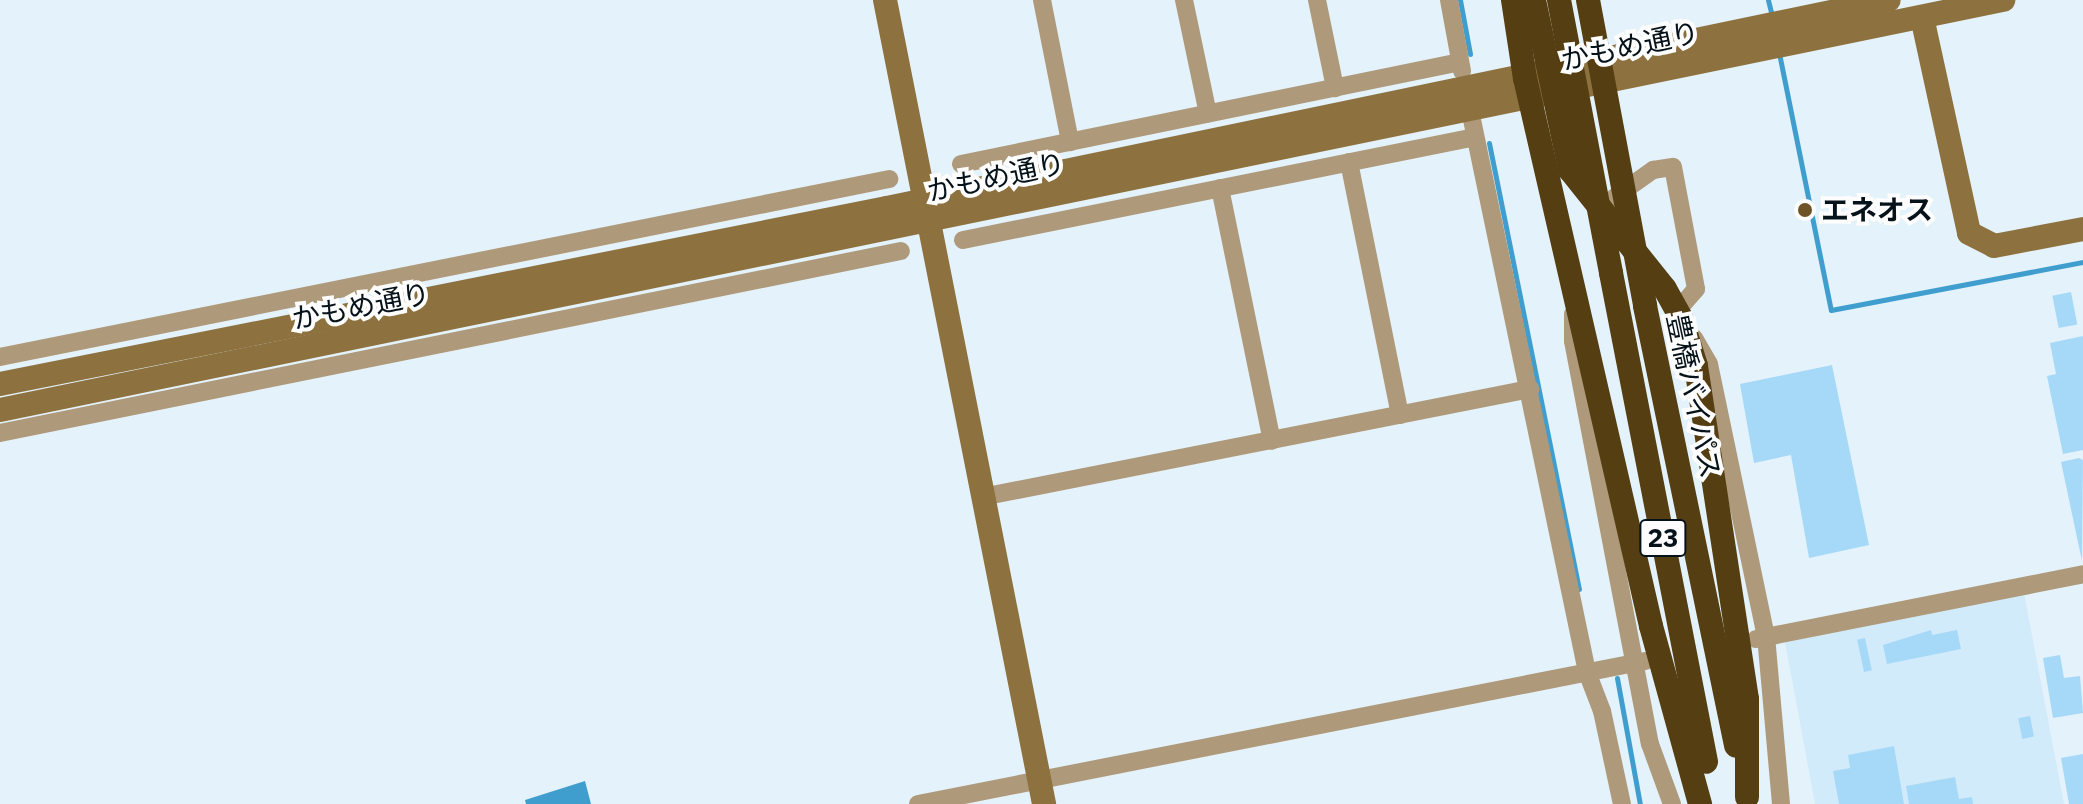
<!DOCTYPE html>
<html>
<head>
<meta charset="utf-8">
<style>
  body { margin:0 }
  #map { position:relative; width:2083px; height:804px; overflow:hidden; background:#e4f2fb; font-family:"IBM Plex Sans","Noto Sans JP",sans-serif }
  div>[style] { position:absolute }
  .built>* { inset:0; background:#d2ebfb }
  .water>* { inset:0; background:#409ecf }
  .stream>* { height:5px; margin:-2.5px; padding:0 2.5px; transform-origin:2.5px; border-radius:2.5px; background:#409ecf }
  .building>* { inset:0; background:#a6d9f7; transform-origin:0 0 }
  .street>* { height:18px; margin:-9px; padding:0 9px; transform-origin:9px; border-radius:9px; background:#ae9a7a }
  .secondary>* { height:24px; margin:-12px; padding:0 12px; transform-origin:12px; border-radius:12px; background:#8d713e }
  .highway>* { height:24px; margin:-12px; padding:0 12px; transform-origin:12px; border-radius:12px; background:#553e11 }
  .highway-bridge>* { height:24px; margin:-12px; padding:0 12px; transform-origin:12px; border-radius:12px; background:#553e11 }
  .dots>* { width:22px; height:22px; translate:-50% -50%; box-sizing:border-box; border:4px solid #fdfdfd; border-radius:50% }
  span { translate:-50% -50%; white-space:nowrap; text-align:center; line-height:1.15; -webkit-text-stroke:8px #fdfdfd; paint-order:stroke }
  .shield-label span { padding:2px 6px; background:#fdfdfd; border:2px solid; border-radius:6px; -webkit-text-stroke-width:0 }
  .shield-label { font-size:26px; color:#061219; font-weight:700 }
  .street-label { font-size:28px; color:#061219 }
  .poi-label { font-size:28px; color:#061219; font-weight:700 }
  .left { translate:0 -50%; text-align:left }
</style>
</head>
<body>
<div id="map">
  <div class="built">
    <i style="clip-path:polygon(2024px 593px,2064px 804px,1815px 804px,1785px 642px)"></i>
  </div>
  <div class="water">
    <i style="clip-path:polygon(585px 781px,591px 804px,526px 804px,525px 800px)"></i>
  </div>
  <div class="stream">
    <i style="left:1460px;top:0;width:55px;rotate:79.5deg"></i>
    <i style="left:1768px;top:0;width:16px;rotate:76deg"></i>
    <i style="left:1779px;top:53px;width:262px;rotate:78.6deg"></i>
    <i style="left:1831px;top:310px;width:257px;rotate:-10.8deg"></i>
    <i style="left:1489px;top:143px;width:455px;rotate:78.6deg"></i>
    <i style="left:1617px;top:678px;width:128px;rotate:79.7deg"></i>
  </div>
  <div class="building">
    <i style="left:2071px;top:292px;width:33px;height:19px;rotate:79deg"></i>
    <i style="clip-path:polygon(2083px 336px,2083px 450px,2063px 454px,2047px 376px,2056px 374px,2050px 343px)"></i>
    <i style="clip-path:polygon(1832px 365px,1869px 545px,1809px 558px,1791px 455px,1754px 463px,1740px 384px)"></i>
    <i style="clip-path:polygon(2079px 458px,2083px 460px,2082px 561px,2061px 462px)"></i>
    <i style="clip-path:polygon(1931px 630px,1932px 635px,1957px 630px,1961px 649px,1887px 664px,1883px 645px)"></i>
    <i style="left:1865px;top:638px;width:33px;height:8px;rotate:78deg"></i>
    <i style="clip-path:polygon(2060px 655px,2064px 678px,2080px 676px,2083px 713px,2053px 718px,2043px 658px)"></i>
    <i style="left:2030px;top:716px;width:21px;height:12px;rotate:79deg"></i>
    <i style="clip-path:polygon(1894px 746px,1904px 804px,1839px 804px,1833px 771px,1850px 768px,1848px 755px)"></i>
    <i style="clip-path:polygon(2083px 754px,2083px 804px,2069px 804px,2061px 758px)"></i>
    <i style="clip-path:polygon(1955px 777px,1959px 799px,1972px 797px,1973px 804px,1909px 804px,1906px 786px)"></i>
  </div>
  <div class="street">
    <i style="left:1042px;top:0;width:145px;rotate:78.8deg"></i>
    <i style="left:1184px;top:0;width:116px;rotate:78.1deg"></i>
    <i style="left:1317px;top:0;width:90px;rotate:78.4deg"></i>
    <i style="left:1449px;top:0;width:72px;rotate:79.6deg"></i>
    <i style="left:1470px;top:110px;width:574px;rotate:78.24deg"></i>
    <i style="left:1587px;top:672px;width:42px;rotate:69deg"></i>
    <i style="left:1602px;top:711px;width:95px;rotate:77.9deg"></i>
    <i style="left:1349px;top:162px;width:258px;rotate:78.6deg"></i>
    <i style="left:961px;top:164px;width:509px;rotate:-11.55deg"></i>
    <i style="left:1220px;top:188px;width:258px;rotate:78.4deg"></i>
    <i style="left:1615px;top:197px;width:47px;rotate:-35.4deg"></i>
    <i style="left:1653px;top:170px;width:20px;rotate:-9deg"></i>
    <i style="left:1673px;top:167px;width:124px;rotate:79.3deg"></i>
    <i style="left:1696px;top:289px;width:29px;rotate:131deg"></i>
    <i style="left:963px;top:240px;width:522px;rotate:-11.37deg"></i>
    <i style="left:1573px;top:314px;width:27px;rotate:90deg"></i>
    <i style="left:1573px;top:341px;width:410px;rotate:79.2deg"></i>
    <i style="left:1650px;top:744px;width:64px;rotate:69.9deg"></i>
    <i style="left:1694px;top:338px;width:30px;rotate:60deg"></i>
    <i style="left:1709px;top:364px;width:278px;rotate:78.2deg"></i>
    <i style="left:1766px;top:636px;width:169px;rotate:84.9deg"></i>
    <i style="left:0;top:357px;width:907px;rotate:-11.32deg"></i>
    <i style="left:0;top:433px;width:919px;rotate:-11.42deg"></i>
    <i style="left:982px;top:497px;width:559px;rotate:-11.15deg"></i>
    <i style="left:1756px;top:639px;width:333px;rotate:-11.2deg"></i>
    <i style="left:918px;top:804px;width:741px;rotate:-11.13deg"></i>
  </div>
  <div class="secondary">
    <i style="left:885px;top:0;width:820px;rotate:78.81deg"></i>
    <i style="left:1922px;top:17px;width:221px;rotate:77.7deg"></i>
    <i style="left:1969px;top:233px;width:28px;rotate:27deg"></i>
    <i style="left:1994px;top:246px;width:91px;rotate:-10.8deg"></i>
    <i style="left:0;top:384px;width:904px;rotate:-11.22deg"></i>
    <i style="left:887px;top:208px;width:1023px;rotate:-11.73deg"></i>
    <i style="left:0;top:410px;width:2045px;rotate:-11.57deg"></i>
  </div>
  <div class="highway">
    <i style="left:1513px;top:0;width:79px;rotate:81.3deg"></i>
    <i style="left:1525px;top:78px;width:562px;rotate:77.05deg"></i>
    <i style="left:1651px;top:626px;width:185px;rotate:74.6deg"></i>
    <i style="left:1534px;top:0;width:174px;rotate:78deg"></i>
    <i style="left:1570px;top:170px;width:152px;rotate:51.4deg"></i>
    <i style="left:1665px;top:289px;width:33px;rotate:61deg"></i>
    <i style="left:1681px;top:318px;width:50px;rotate:72.6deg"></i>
    <i style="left:1696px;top:366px;width:337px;rotate:81.3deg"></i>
    <i style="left:1747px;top:699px;width:98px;rotate:90deg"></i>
    <i style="left:1611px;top:273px;width:498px;rotate:79deg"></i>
    <i style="left:1645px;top:306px;width:449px;rotate:78.3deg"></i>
  </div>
  <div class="highway-bridge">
    <i style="left:1559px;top:0;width:278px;rotate:79.2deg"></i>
    <i style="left:1588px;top:0;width:311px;rotate:79.4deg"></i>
  </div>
  <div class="dots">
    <i style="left:1805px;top:210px;background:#6d5325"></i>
  </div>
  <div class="shield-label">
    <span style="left:1663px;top:538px">23</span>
  </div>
  <div class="street-label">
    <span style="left:1630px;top:46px;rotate:-12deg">かもめ通り</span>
    <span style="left:996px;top:177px;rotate:-12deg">かもめ通り</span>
    <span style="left:361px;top:306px;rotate:-11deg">かもめ通り</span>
    <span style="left:1694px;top:396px;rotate:78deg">豊橋バイパス</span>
  </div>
  <div class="poi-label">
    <span class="left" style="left:1821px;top:210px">エネオス</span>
  </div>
</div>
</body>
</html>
